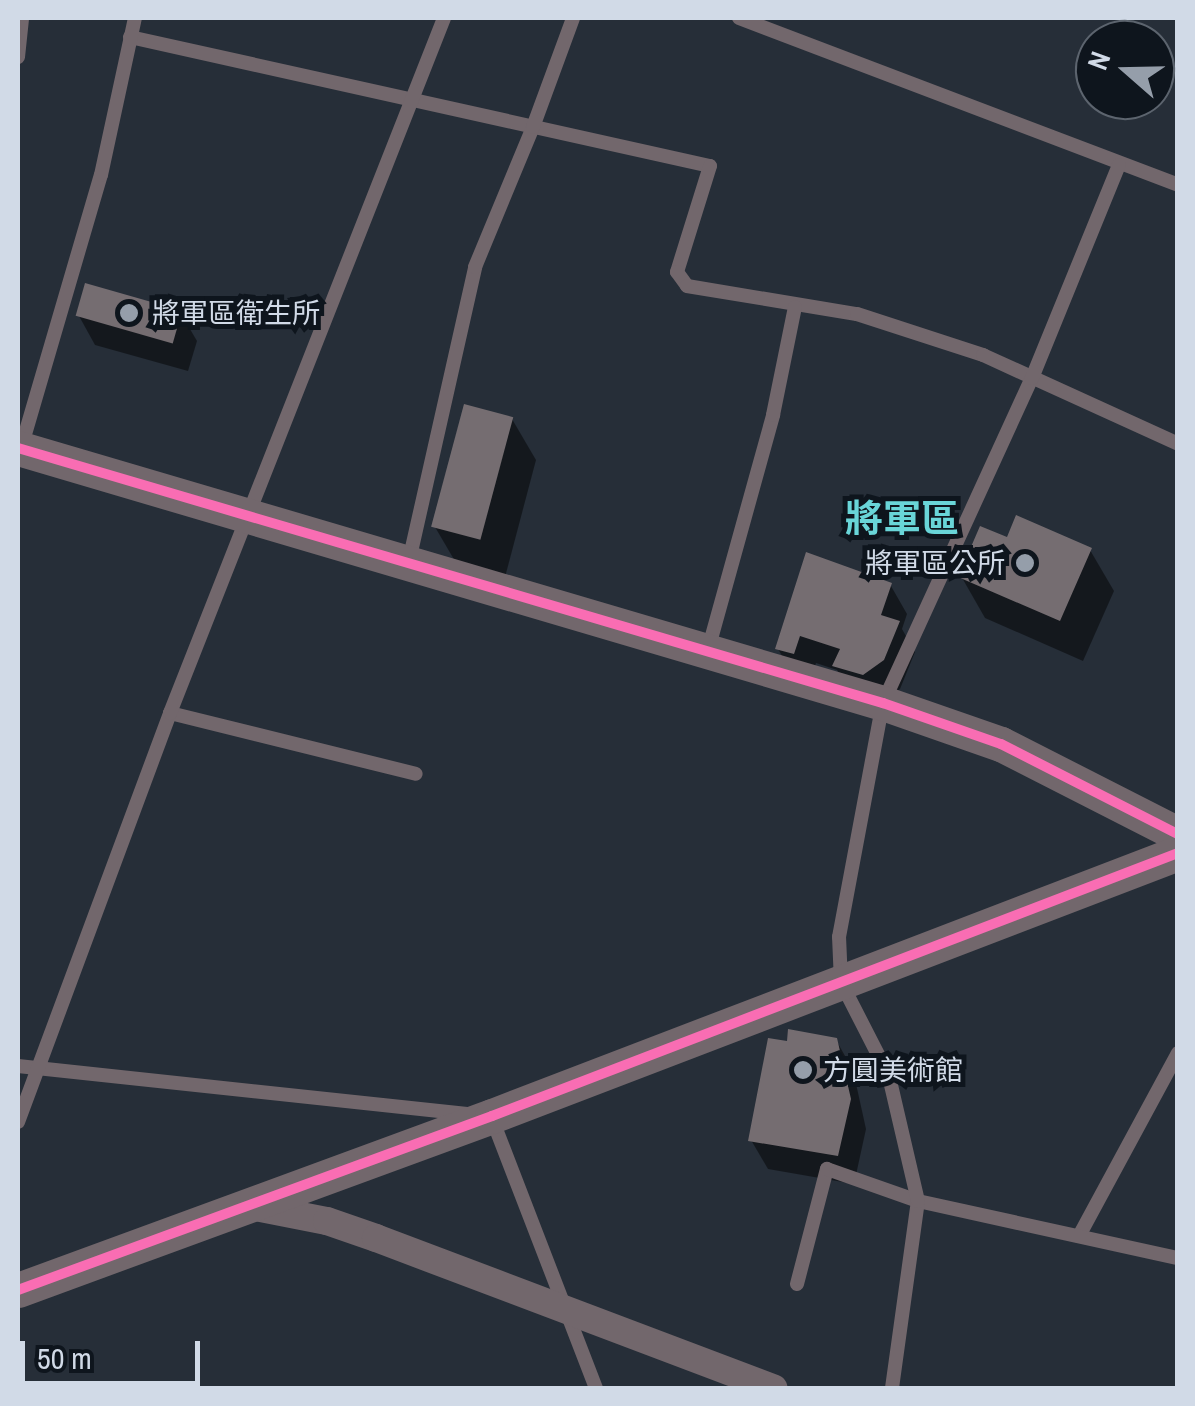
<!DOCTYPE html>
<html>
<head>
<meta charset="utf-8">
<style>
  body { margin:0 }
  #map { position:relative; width:1195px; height:1406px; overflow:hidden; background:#262e38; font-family:"Archivo Narrow","Noto Sans TC",sans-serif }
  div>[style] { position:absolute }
  .shadow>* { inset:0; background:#0007 }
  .building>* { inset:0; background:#756d71; transform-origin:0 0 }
  .service>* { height:14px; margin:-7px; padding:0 7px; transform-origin:7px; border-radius:7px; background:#72676c }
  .minor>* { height:28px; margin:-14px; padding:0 14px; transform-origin:14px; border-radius:14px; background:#72676c }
  .tertiary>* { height:35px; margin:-17.5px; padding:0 17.5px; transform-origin:17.5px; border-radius:17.5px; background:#72676c }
  .cycleway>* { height:10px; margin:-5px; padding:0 5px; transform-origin:5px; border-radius:5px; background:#f96db3 }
  .dots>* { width:28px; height:28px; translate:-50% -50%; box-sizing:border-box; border:5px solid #0e151d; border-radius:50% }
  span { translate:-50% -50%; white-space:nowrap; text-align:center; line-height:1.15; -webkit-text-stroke:10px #0e151d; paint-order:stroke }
  .poi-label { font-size:28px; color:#d1dae7 }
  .left { translate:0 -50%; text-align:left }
  .right { translate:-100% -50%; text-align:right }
  .district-label { font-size:38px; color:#69d5d8; font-weight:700 }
  .frame { position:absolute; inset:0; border:20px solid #d1dae7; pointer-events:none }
  .north { position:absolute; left:1075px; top:20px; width:100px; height:100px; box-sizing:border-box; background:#0e151d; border:2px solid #5c646e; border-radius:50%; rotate:290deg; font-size:28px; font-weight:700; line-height:40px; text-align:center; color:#d1dae7 }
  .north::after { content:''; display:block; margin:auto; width:35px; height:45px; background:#959eaa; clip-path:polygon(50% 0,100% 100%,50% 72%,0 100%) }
  .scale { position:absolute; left:20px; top:1341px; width:180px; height:45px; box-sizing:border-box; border:5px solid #d1dae7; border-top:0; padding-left:12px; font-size:30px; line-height:35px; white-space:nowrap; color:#d1dae7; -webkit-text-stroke:8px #0e151d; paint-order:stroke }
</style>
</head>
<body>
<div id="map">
  <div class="shadow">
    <i style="clip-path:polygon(180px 312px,197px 341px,188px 371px,95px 345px,79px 316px)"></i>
    <i style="clip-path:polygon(512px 419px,536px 460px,504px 581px,459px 568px,435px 527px)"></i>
    <i style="clip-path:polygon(1008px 540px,1090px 550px,1114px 591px,1083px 661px,985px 618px,961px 576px)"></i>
    <i style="clip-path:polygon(808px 555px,891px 586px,907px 614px,902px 629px,915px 652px,900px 689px,880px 703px,851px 694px,837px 670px,816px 663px,810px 682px,795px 678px,778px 649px)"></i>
    <i style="clip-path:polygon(836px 1040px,853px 1070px,866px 1129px,854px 1184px,768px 1169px,751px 1140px,789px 1044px)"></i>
  </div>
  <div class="building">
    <i style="left:85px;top:283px;width:101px;height:34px;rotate:16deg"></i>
    <i style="left:464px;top:404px;width:51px;height:127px;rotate:15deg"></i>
    <i style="clip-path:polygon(1016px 515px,1092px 548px,1060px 621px,958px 577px,980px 526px,1007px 537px)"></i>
    <i style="clip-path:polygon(806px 552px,892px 583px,881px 615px,900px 621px,884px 660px,863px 675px,832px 666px,840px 649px,800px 636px,794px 654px,775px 649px)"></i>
    <i style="clip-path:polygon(788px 1029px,837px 1038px,851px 1099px,838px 1156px,748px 1141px,768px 1038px,787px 1041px)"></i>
  </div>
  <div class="service">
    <i style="left:739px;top:18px;width:470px;rotate:20.8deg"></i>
    <i style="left:130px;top:37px;width:594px;rotate:12.54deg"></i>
    <i style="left:710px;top:166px;width:111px;rotate:107.3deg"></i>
    <i style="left:677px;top:272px;width:17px;rotate:54deg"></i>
    <i style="left:687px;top:286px;width:172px;rotate:9.4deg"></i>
    <i style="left:857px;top:314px;width:133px;rotate:18deg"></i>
    <i style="left:983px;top:355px;width:214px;rotate:24.5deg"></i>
    <i style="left:18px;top:57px;width:39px;rotate:-84deg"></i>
    <i style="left:21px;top:448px;width:284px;rotate:-73.7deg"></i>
    <i style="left:101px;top:175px;width:161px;rotate:-77.8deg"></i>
    <i style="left:409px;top:561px;width:301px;rotate:-77.3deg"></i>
    <i style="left:475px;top:267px;width:152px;rotate:-67.5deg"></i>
    <i style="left:533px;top:127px;width:116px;rotate:-69.8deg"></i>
    <i style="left:708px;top:650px;width:244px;rotate:-74.5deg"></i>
    <i style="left:773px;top:415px;width:110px;rotate:-78.5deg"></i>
    <i style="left:170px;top:713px;width:253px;rotate:13.9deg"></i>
    <i style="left:18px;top:1066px;width:454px;rotate:6.1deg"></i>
    <i style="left:491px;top:1116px;width:292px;rotate:68.9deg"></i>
    <i style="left:18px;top:1122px;width:436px;rotate:-69.6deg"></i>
    <i style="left:170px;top:713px;width:747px;rotate:-68.48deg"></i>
    <i style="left:1079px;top:1236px;width:208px;rotate:-61.6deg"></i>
    <i style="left:797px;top:1284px;width:119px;rotate:-75.4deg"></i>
    <i style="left:827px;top:1169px;width:96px;rotate:19.4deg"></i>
    <i style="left:918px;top:1201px;width:266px;rotate:12.4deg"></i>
    <i style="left:892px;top:1388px;width:189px;rotate:-82.1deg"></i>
    <i style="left:918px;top:1201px;width:128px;rotate:-103.1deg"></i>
    <i style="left:889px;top:1076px;width:106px;rotate:-117.1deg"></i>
    <i style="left:841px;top:982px;width:45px;rotate:-92.5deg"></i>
    <i style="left:839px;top:937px;width:238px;rotate:-79.4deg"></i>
    <i style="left:883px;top:703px;width:358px;rotate:-65.4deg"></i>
    <i style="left:1032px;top:378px;width:230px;rotate:-67.8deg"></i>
  </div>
  <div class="minor">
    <i style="left:250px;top:1206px;width:78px;rotate:11deg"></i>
    <i style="left:327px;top:1221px;width:52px;rotate:19.1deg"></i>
    <i style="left:376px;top:1238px;width:425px;rotate:20.7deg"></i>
  </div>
  <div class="tertiary">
    <i style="left:18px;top:448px;width:902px;rotate:16.43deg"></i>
    <i style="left:883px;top:703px;width:125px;rotate:19.2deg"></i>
    <i style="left:1001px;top:744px;width:199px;rotate:27deg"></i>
    <i style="left:18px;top:1290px;width:505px;rotate:-20.16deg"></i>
    <i style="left:492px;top:1116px;width:735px;rotate:-20.98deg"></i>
  </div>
  <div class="cycleway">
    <i style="left:18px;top:448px;width:902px;rotate:16.43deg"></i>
    <i style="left:883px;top:703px;width:125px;rotate:19.2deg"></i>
    <i style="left:1001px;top:744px;width:199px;rotate:27deg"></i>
    <i style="left:18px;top:1290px;width:505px;rotate:-20.16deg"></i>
    <i style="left:492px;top:1116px;width:735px;rotate:-20.98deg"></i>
  </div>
  <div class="dots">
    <i style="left:129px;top:313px;background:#959eaa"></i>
    <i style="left:1025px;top:563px;background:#959eaa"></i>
    <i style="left:803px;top:1070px;background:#959eaa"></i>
  </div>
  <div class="poi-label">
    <span class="left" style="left:152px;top:313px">將軍區衛生所</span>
    <span class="right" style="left:1005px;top:563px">將軍區公所</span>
    <span class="left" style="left:823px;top:1070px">方圓美術館</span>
  </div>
  <div class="district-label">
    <span style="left:902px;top:519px">將軍區</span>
  </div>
  <div class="frame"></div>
  <div class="north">N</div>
  <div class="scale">50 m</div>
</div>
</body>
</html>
